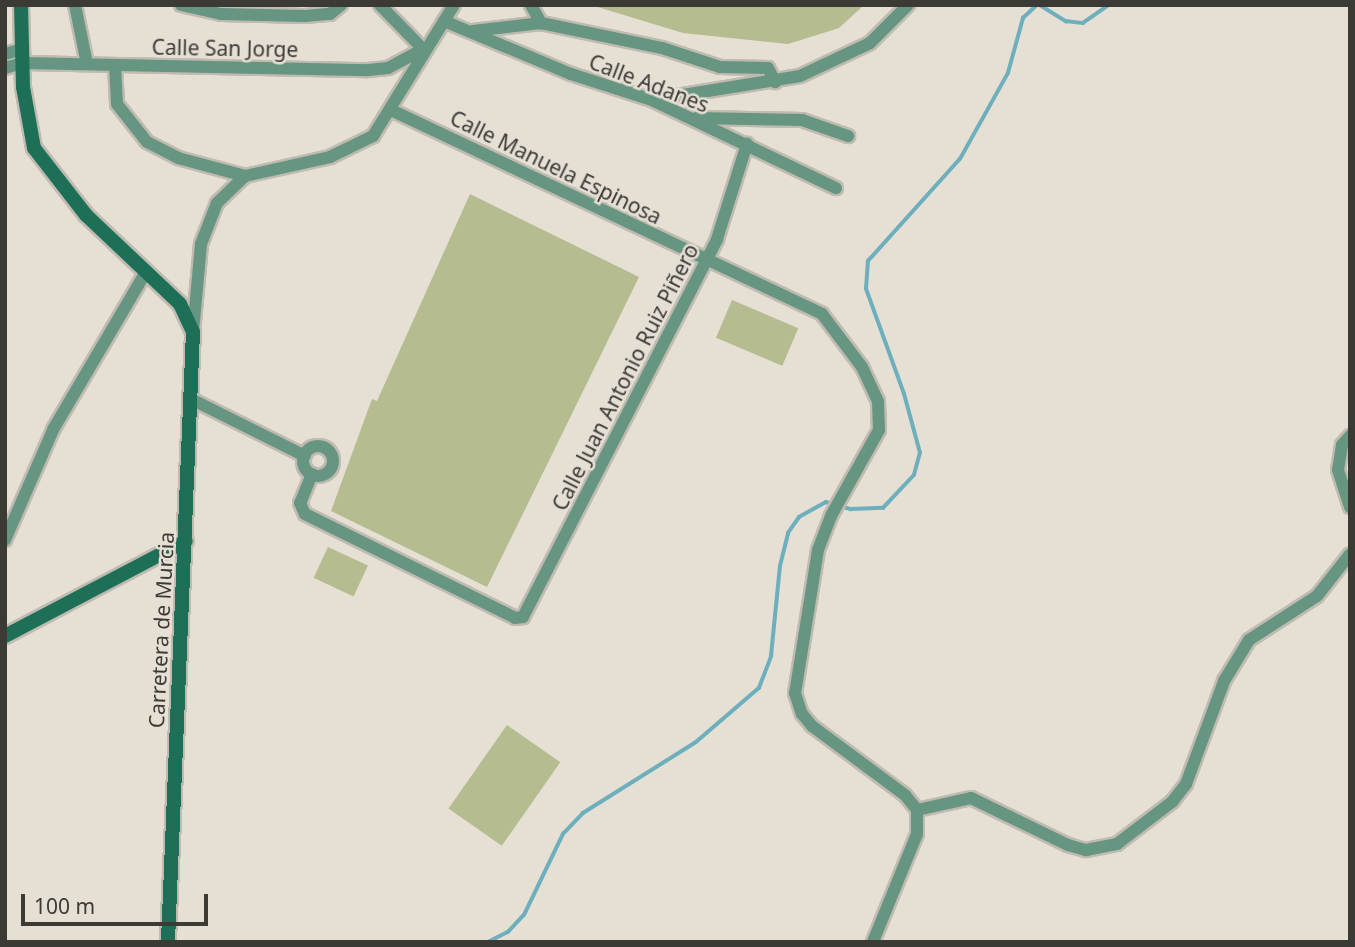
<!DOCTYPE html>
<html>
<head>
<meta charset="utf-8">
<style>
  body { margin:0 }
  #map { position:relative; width:1355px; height:947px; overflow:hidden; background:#e5dfd4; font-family:"Noto Sans",sans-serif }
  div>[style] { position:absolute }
  .green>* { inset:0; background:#b5bc8f; transform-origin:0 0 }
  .stream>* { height:3.5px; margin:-1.75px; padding:0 1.75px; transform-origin:1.75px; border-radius:1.75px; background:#6dafbc }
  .roads { filter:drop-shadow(2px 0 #c0bbb1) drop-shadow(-2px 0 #c0bbb1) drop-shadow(0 2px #c0bbb1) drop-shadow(0 -2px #c0bbb1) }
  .street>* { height:12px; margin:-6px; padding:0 6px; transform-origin:6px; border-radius:6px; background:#669582 }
  .street>.ring { margin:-6px; padding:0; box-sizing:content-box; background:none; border:12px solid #669582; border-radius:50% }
  .secondary>* { height:14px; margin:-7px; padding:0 7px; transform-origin:7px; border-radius:7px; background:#1d7057 }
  span { translate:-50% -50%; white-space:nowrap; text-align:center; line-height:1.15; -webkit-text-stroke:5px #e5dfd4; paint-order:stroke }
  .street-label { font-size:21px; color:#3c3a35 }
  .frame { position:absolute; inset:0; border:7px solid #3c3a35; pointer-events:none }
  .scale { position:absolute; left:21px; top:894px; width:187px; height:32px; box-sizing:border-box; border:4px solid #3c3a35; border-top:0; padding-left:9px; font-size:21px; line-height:24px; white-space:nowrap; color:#3c3a35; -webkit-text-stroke:5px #e5dfd4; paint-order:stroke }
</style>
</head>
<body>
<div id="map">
  <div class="green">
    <i style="clip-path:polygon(591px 5px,864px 5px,839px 28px,788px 44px,683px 33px)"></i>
    <i style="clip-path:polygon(470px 194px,639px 277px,487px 587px,331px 511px,372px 399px,377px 401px)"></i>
    <i style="left:732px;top:300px;width:72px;height:41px;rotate:23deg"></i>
    <i style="left:328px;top:547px;width:44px;height:34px;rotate:25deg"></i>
    <i style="left:507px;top:725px;width:65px;height:102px;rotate:35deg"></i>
  </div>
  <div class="stream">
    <i style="left:1040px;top:5px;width:31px;rotate:32deg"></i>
    <i style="left:1066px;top:21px;width:17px;rotate:7deg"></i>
    <i style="left:1083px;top:23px;width:32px;rotate:-35deg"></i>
    <i style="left:488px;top:942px;width:22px;rotate:-27deg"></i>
    <i style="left:508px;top:932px;width:23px;rotate:-47deg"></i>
    <i style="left:524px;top:915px;width:90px;rotate:-64.3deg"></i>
    <i style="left:563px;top:834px;width:29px;rotate:-46deg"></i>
    <i style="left:583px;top:813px;width:133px;rotate:-32.1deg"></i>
    <i style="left:696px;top:742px;width:83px;rotate:-40.6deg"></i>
    <i style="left:759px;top:688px;width:34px;rotate:-69deg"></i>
    <i style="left:771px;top:656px;width:90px;rotate:-84.3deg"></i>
    <i style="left:780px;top:566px;width:34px;rotate:-76deg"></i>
    <i style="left:788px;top:533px;width:19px;rotate:-55deg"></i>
    <i style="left:799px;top:517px;width:31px;rotate:-29deg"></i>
    <i style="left:826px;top:502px;width:26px;rotate:16deg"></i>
    <i style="left:851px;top:509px;width:32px;rotate:-2deg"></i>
    <i style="left:883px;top:508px;width:45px;rotate:-46.8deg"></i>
    <i style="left:914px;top:475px;width:23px;rotate:-75deg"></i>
    <i style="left:920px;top:453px;width:61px;rotate:-105.2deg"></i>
    <i style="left:904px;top:394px;width:112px;rotate:-109.9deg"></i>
    <i style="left:866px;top:289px;width:28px;rotate:-86deg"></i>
    <i style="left:868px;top:261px;width:137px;rotate:-48deg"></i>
    <i style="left:960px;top:159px;width:98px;rotate:-60.8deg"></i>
    <i style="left:1008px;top:73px;width:57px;rotate:-74.7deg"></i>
    <i style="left:1023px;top:18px;width:19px;rotate:-43deg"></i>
  </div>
  <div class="roads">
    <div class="street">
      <i style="left:75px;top:5px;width:60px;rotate:78.5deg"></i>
      <i style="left:181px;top:5px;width:41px;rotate:12.7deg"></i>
      <i style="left:221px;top:14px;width:84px;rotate:1.4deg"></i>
      <i style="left:305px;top:16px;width:25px;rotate:-5deg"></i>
      <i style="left:330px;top:14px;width:14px;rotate:-39deg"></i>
      <i style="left:380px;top:5px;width:62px;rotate:45.7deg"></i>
      <i style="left:531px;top:5px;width:21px;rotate:61deg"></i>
      <i style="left:444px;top:21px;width:138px;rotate:22.7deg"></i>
      <i style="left:571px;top:74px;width:85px;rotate:17.8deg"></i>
      <i style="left:652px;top:100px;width:204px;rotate:25.6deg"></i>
      <i style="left:473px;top:31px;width:68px;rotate:-6.7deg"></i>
      <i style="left:541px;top:23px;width:124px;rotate:11.7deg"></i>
      <i style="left:662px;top:48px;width:61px;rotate:18.1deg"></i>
      <i style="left:720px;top:67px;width:48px;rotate:1.2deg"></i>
      <i style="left:768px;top:68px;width:16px;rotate:63deg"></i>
      <i style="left:5px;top:54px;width:18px;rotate:-16deg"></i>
      <i style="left:115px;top:65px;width:39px;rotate:87deg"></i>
      <i style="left:117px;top:104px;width:48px;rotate:51.7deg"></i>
      <i style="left:147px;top:142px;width:35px;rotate:27deg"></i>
      <i style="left:178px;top:158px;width:69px;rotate:15deg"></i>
      <i style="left:5px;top:68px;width:19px;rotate:-16deg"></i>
      <i style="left:23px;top:63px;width:345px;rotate:1.2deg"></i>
      <i style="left:368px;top:70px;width:20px;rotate:-6deg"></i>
      <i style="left:388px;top:68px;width:38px;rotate:-28deg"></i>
      <i style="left:652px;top:100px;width:150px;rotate:-9.2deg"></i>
      <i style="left:800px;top:76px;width:77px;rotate:-25.2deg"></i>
      <i style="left:870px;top:43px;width:54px;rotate:-45deg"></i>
      <i style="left:391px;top:110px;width:477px;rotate:25.3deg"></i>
      <i style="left:822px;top:314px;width:66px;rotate:53deg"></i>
      <i style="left:862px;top:367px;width:38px;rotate:65deg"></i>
      <i style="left:878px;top:402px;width:28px;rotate:88deg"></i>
      <i style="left:879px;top:430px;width:98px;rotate:119.2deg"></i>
      <i style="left:831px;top:516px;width:36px;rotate:111deg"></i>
      <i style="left:818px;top:550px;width:145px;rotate:99.1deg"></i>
      <i style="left:795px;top:693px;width:22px;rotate:72deg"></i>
      <i style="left:802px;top:714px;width:16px;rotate:50deg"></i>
      <i style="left:812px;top:726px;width:116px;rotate:36.6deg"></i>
      <i style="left:905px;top:795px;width:19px;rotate:51deg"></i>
      <i style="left:917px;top:810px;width:24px;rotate:90deg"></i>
      <i style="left:917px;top:834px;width:117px;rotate:112.2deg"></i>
      <i style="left:696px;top:118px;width:106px;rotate:1.1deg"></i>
      <i style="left:802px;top:120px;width:49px;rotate:19.2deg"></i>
      <i style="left:193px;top:332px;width:88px;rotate:-84.8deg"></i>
      <i style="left:201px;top:244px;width:44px;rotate:-68.7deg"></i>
      <i style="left:217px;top:203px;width:39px;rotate:-44deg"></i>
      <i style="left:245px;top:176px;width:87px;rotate:-12.6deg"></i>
      <i style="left:330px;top:157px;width:48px;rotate:-26deg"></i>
      <i style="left:373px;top:136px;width:154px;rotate:-58.3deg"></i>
      <i style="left:193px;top:400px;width:125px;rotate:26.6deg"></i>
      <i style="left:1350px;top:436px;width:12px;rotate:132deg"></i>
      <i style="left:1342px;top:445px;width:25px;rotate:99deg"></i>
      <i style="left:1338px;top:470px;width:39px;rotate:72deg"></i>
      <i class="ring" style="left:303px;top:446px;width:18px;height:18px"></i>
      <i style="left:312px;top:474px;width:31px;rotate:112deg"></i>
      <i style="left:300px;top:503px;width:12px;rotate:66deg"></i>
      <i style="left:305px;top:514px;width:234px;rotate:26.3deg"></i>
      <i style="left:515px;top:618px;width:8px;rotate:-7deg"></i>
      <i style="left:523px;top:617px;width:425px;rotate:-62.8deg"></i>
      <i style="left:717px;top:239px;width:100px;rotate:-72.5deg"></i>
      <i style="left:5px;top:540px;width:122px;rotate:-66.4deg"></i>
      <i style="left:54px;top:428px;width:181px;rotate:-59.5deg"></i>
      <i style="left:917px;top:810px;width:55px;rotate:-12.5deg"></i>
      <i style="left:971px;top:798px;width:108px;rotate:25.9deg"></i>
      <i style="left:1068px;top:845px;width:19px;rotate:16deg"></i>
      <i style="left:1086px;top:850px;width:32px;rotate:-11deg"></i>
      <i style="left:1117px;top:844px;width:69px;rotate:-37.4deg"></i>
      <i style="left:1172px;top:802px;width:23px;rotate:-52deg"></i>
      <i style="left:1186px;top:784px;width:110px;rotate:-69.7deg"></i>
      <i style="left:1224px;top:681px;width:48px;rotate:-58.6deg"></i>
      <i style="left:1249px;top:640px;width:81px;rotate:-32.9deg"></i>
      <i style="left:1317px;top:596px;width:53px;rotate:-51.8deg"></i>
    </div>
    <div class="secondary">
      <i style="left:21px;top:5px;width:82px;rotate:88.6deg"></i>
      <i style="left:23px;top:87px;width:62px;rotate:79.8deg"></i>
      <i style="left:34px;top:148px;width:85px;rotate:52.2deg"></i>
      <i style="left:86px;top:215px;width:129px;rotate:43.4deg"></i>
      <i style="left:180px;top:304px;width:31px;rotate:65deg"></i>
      <i style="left:193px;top:332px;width:611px;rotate:92.35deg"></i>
      <i style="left:5px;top:636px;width:204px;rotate:-27.7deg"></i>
    </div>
  </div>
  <div class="street-label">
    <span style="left:225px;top:48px;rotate:1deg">Calle San Jorge</span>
    <span style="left:649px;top:83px;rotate:21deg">Calle Adanes</span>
    <span style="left:556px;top:167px;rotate:26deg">Calle Manuela Espinosa</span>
    <span style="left:625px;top:377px;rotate:-63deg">Calle Juan Antonio Ruiz Piñero</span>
    <span style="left:161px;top:630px;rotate:-87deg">Carretera de Murcia</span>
  </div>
  <div class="frame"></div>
  <div class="scale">100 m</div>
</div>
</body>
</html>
